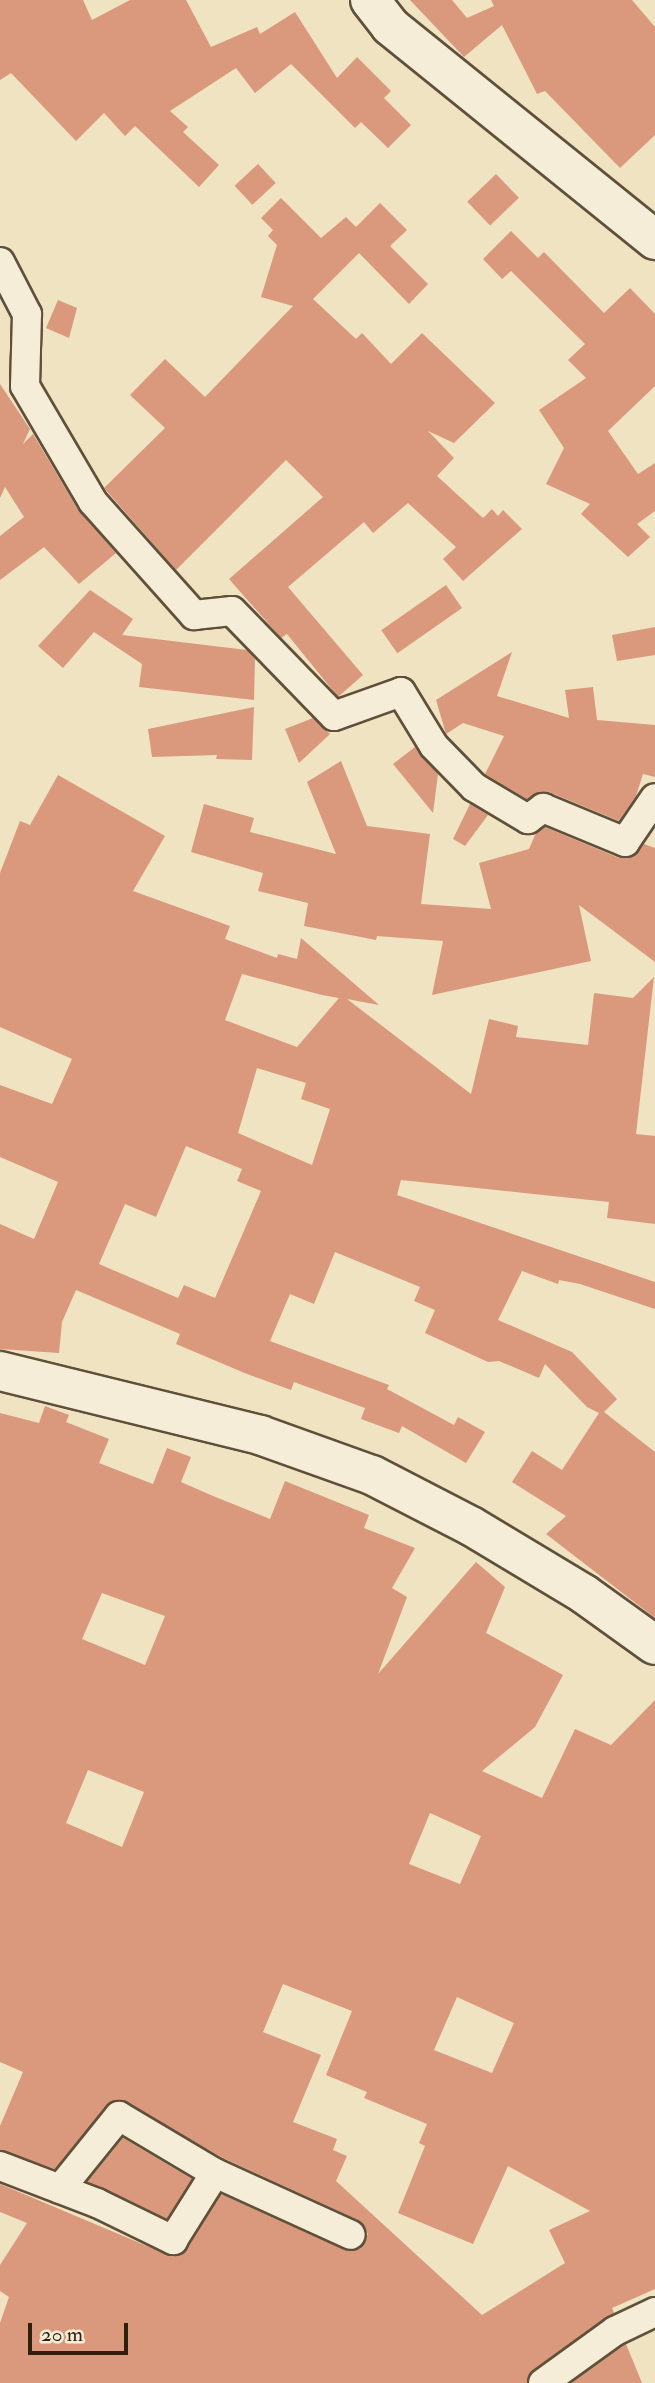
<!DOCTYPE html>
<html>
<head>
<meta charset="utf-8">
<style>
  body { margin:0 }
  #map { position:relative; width:655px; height:2383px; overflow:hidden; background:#efe3c2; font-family:"IM FELL Double Pica",serif }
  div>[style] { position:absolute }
  .building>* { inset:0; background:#da997d; transform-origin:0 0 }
  .roads { filter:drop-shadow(2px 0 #60503a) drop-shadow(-2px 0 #60503a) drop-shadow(0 2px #60503a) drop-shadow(0 -2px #60503a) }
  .street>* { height:28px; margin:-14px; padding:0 14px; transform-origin:14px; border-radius:14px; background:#f5edd7 }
  .secondary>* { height:38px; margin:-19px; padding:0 19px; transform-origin:19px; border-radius:19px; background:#f5edd7 }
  span { translate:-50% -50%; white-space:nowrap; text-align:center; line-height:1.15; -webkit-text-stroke:6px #f5edd7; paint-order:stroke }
  .scale { position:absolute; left:28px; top:2323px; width:100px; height:32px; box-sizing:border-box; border:4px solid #301f0d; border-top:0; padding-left:9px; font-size:21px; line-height:24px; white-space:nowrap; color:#301f0d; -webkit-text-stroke:5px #f5edd7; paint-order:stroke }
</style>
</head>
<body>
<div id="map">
  <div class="building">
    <i style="clip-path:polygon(0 0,83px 0,92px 20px,130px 0,186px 0,211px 47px,257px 27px,260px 34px,295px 12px,337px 78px,357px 57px,391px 91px,384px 98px,411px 125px,388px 148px,361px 122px,355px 128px,291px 64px,255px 93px,236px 68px,170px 111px,188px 127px,183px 132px,219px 165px,199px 187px,135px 126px,125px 136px,104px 113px,76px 141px,11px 73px,0 80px)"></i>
    <i style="clip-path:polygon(410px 0,452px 0,467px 18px,494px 6px,491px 0,632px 0,655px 27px,655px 135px,620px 168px,545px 91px,537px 94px,502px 25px,464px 57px)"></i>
    <i style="left:258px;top:164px;width:26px;height:32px;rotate:47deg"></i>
    <i style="left:496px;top:174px;width:33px;height:40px;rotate:46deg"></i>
    <i style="clip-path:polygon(281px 198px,321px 238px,346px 217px,356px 227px,380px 203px,407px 230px,390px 246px,428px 284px,409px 304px,359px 253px,313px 299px,356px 339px,362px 333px,391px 364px,422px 333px,495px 403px,454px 443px,428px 431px,454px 458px,437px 476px,483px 518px,492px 509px,498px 516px,503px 510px,522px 529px,463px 581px,443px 559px,456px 547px,408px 503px,373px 533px,364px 522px,288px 587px,363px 675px,338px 697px,287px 634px,281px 638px,229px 579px,323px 497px,286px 460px,176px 570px,104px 488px,165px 428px,130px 395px,165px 359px,205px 397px,293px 306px,261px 297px,277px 245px,268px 236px,273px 230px,261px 218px)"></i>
    <i style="clip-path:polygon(511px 231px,538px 258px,544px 252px,604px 313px,630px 288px,655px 314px,655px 386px,608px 431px,638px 474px,655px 463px,655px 511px,637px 524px,650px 537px,628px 557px,581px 514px,590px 504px,546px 484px,564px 448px,539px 410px,586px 378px,568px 360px,585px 344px,511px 271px,502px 279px,483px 259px)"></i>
    <i style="clip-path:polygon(58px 300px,77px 308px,69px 338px,46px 328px)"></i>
    <i style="clip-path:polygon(0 384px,30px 429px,23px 444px,33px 434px,79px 511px,116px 553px,79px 584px,44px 547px,0 580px,0 536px,24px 517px,5px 487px,0 498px)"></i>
    <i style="left:446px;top:585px;width:28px;height:79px;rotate:55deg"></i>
    <i style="clip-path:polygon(90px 590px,133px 619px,122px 635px,247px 650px,255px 659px,254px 700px,139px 687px,142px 664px,94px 632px,63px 668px,38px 646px)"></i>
    <i style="clip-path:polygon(655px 627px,655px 655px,617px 661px,612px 635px)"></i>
    <i style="clip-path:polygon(512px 652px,497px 696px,569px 718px,565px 690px,593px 687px,597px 720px,655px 725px,655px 777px,643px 774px,636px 796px,619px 821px,549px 792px,527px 799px,485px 774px,504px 736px,463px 723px,446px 734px,436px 700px)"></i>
    <i style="clip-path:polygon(254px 707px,252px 760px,216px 759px,217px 755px,152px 757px,148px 729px)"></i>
    <i style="clip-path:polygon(313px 718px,330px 734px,299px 763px,285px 729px)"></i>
    <i style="clip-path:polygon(415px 747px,438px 774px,433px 813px,393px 764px)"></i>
    <i style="clip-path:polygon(341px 761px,367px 826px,430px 834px,421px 904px,491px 909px,479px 863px,529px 849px,536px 833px,545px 827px,619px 858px,633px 857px,644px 844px,655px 848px,655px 962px,579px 905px,591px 961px,432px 995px,443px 941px,377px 936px,376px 940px,304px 926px,308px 903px,258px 891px,263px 873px,191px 852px,204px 804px,254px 818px,250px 832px,336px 854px,307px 782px)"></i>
    <i style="clip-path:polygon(evenodd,58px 775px,165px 836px,133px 891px,230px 926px,225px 939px,277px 958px,278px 954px,297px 959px,301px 938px,379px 1005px,347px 999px,471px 1094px,489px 1019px,518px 1026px,516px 1037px,588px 1045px,594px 993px,633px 998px,654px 977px,636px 1134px,655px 1136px,655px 1224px,607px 1218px,609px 1202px,401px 1180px,397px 1195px,655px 1282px,655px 1309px,580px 1284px,559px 1280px,558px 1284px,522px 1271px,498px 1320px,572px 1352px,617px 1399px,604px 1412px,655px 1452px,655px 1618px,546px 1534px,566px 1516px,512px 1482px,532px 1451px,562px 1470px,599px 1413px,587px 1407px,545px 1364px,539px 1378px,499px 1361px,488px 1362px,425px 1333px,435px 1310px,414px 1301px,420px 1287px,335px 1252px,314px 1304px,290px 1294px,270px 1341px,389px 1385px,387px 1389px,454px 1425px,458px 1417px,485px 1432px,466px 1463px,402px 1426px,399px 1433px,361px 1419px,365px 1408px,294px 1382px,291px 1390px,247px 1374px,176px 1344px,180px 1334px,76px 1290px,62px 1322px,59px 1353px,0 1349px,0 1224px,34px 1239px,58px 1182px,0 1157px,0 1085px,52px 1104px,72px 1059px,0 1027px,0 873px,20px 821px,30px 825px,58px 775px,242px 974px,322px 995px,339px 998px,297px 1047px,225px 1020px,242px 974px,58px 775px,257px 1068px,306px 1083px,301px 1099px,330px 1109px,312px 1165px,238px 1133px,257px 1068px,58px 775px,186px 1146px,242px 1169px,237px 1181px,261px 1191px,215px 1298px,184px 1285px,178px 1298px,99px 1264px,125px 1204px,156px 1217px,186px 1146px)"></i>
    <i style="clip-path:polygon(470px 804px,488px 815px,465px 846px,453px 839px)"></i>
    <i style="clip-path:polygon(evenodd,45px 1406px,69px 1415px,66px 1422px,109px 1439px,99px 1463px,153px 1484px,167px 1448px,191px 1457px,181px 1482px,213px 1496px,270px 1519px,285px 1481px,369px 1515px,364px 1528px,415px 1548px,392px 1588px,407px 1597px,378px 1674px,476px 1562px,505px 1587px,486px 1633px,563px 1675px,535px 1727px,482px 1771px,542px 1798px,575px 1729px,611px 1745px,655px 1700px,655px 2289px,612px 2308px,614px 2313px,533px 2370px,527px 2383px,0 2383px,0 2323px,9px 2297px,0 2291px,0 2265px,27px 2223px,0 2212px,0 2184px,173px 2257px,187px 2249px,221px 2194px,345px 2250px,360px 2249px,368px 2234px,358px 2220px,223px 2158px,121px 2100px,106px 2106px,55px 2169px,0 2150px,0 2126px,23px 2072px,0 2062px,0 1413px,39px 1423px,45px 1406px,102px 1593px,165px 1616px,145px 1665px,82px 1639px,102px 1593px,45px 1406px,88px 1770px,144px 1792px,122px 1847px,66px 1823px,88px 1770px,45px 1406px,430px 1813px,481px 1836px,460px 1884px,409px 1864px,430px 1813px,45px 1406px,283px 1984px,352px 2011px,326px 2075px,367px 2092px,364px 2098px,427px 2124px,419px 2143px,425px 2146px,398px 2213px,473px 2244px,508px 2166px,590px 2211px,549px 2230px,565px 2263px,482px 2315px,336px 2181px,347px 2156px,333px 2150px,337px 2139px,293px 2122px,321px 2055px,263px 2032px,283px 1984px,45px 1406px,457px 1997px,514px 2023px,492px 2073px,434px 2050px,457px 1997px)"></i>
    <i style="clip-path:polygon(123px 2138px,192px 2179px,167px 2219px,87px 2182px)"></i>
    <i style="clip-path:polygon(626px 2344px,642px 2383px,571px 2383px,624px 2345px)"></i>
  </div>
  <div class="roads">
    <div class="street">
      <i style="left:0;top:262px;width:59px;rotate:62.6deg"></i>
      <i style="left:27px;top:314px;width:72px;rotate:91.6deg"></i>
      <i style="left:25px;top:386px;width:134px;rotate:59.6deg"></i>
      <i style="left:93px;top:502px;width:152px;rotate:48.2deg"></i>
      <i style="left:194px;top:615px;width:38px;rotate:-6deg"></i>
      <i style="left:232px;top:611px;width:146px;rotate:45.8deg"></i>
      <i style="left:334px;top:716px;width:71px;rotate:-19.7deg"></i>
      <i style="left:401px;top:692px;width:63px;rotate:58.6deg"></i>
      <i style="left:434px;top:746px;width:57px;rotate:45.7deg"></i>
      <i style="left:474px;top:787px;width:63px;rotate:30.7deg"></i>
      <i style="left:528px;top:819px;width:19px;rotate:-36deg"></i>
      <i style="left:543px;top:808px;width:89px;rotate:22.5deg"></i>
      <i style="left:625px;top:842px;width:53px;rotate:-55.7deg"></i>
      <i style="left:0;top:2166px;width:104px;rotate:20.9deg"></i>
      <i style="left:97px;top:2203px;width:85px;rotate:26deg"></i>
      <i style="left:173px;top:2240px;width:79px;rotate:-57.9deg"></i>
      <i style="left:215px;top:2173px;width:149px;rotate:24.5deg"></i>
      <i style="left:60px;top:2189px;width:94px;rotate:-51.1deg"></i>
      <i style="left:119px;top:2116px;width:112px;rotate:30.7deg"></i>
      <i style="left:543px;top:2383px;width:89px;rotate:-35.8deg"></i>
      <i style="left:615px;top:2331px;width:44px;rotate:-25.4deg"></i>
    </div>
    <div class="secondary">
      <i style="left:370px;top:0;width:33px;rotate:52deg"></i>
      <i style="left:390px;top:26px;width:341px;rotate:38.9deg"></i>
      <i style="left:0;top:1371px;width:268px;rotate:13.8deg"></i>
      <i style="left:260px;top:1435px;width:119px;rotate:19.7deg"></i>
      <i style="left:372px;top:1475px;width:111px;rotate:27.3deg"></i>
      <i style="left:471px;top:1526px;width:132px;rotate:31deg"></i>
      <i style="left:584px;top:1594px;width:87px;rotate:35.7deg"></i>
    </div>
  </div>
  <div class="scale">20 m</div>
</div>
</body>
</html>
